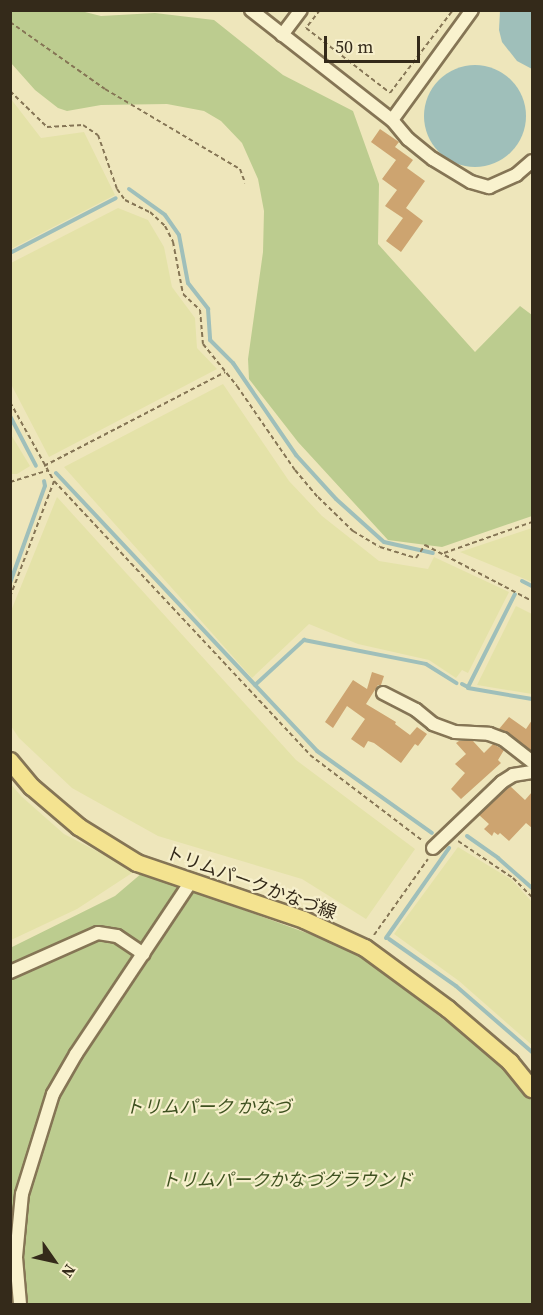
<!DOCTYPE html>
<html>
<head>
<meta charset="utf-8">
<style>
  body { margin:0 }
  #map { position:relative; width:543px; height:1315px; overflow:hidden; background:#eee6bb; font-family:"Source Serif 4","Noto Sans JP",serif }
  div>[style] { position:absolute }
  .farmland>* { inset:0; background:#e4e2a8 }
  .green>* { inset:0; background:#bccc8f }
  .water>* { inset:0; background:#9fbfba }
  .round { border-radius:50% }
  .stream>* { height:4px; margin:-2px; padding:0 2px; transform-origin:2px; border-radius:2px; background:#9fbfba }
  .building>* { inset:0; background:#cda470 }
  .path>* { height:2px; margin-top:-1px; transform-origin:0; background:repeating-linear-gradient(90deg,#857555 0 4.5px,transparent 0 7.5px) }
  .roads { filter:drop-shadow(2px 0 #857555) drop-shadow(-2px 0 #857555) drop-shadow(0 2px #857555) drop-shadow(0 -2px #857555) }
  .minor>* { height:12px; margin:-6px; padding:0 6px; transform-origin:6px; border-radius:6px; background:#f9f2ce }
  .major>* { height:16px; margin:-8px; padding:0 8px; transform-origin:8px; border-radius:8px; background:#f4e390 }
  span { translate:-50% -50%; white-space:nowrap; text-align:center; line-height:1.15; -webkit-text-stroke:4.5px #f6efcb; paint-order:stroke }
  .street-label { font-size:18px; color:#342a1a }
  .park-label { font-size:18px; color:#3e5120; font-style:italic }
  .frame { position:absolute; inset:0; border:12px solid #342a1a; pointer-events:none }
  .north { position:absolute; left:24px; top:1231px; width:60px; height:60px; -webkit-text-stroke:4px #f6efcb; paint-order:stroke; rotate:124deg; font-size:16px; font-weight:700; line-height:24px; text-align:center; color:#342a1a }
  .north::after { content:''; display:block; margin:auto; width:21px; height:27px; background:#342a1a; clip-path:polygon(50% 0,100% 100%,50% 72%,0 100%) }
  .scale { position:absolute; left:324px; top:36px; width:96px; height:27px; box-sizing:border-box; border:3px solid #342a1a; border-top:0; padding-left:8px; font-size:18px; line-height:21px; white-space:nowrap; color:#342a1a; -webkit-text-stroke:4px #f6efcb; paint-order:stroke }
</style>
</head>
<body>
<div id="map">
  <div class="farmland">
    <i style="clip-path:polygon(11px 99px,41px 138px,84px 132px,115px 195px,11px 249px)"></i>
    <i style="clip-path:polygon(118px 208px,148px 220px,164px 247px,172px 287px,195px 318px,197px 348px,217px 369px,49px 457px,11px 384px,11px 263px)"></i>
    <i style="clip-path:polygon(223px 384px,289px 481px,322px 516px,379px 561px,428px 569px,434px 557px,509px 592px,468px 673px,462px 670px,456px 678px,429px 660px,358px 644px,309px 624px,252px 678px,64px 467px)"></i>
    <i style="clip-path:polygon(10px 433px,30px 466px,17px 474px,11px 474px)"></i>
    <i style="clip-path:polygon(57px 497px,296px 760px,415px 849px,366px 919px,302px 879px,158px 836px,72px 788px,19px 738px,11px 726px,11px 611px)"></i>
    <i style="clip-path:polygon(532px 528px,532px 582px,460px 552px)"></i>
    <i style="clip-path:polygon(516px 606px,532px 614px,532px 694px,477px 685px)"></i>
    <i style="clip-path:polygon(10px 783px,21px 796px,64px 834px,135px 871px,77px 909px,11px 940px)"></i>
    <i style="clip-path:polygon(458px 847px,512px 880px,532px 902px,532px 1045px,459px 981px,394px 934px)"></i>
  </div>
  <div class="green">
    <i style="clip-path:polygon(10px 11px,81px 11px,101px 16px,155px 13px,214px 20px,283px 75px,353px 111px,379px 184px,378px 244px,475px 352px,520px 306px,532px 315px,532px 516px,442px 547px,388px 540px,298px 442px,249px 379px,248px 359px,263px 252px,264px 211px,258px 179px,242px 143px,221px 121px,204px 111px,167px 104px,101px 105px,67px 111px,58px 108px,35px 90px,11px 63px)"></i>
    <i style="clip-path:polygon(142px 873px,356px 951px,507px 1069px,532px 1096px,532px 1304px,11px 1304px,10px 948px,115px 896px)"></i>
  </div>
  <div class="water">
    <i style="clip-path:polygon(500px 11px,532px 11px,532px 69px,517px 61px,502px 42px,499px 30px)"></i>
    <i class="round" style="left:424px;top:65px;width:102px;height:102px"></i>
  </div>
  <div class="stream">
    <i style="left:129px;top:189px;width:44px;rotate:35.8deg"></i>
    <i style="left:165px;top:215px;width:24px;rotate:55deg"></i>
    <i style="left:179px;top:235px;width:49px;rotate:79.4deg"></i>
    <i style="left:188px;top:283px;width:33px;rotate:52deg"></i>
    <i style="left:208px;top:309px;width:31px;rotate:86deg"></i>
    <i style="left:210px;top:340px;width:33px;rotate:45deg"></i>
    <i style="left:233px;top:363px;width:112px;rotate:55.6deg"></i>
    <i style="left:296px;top:455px;width:59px;rotate:47.7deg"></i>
    <i style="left:336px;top:499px;width:64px;rotate:41.9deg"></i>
    <i style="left:384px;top:542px;width:50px;rotate:12.7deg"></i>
    <i style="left:10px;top:253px;width:119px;rotate:-27.4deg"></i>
    <i style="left:10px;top:416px;width:56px;rotate:62.5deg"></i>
    <i style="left:56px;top:473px;width:381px;rotate:46.8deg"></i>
    <i style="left:317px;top:751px;width:141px;rotate:35.5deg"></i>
    <i style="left:522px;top:581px;width:11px;rotate:27deg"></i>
    <i style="left:10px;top:583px;width:103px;rotate:-70.2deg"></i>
    <i style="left:45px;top:486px;width:5px;rotate:-101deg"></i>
    <i style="left:462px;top:684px;width:7px;rotate:27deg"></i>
    <i style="left:468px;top:687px;width:104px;rotate:-63.2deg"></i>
    <i style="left:255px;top:685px;width:67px;rotate:-42.6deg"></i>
    <i style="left:304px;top:640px;width:124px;rotate:11.1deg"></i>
    <i style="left:426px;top:664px;width:36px;rotate:32deg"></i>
    <i style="left:468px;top:688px;width:65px;rotate:9.8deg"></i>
    <i style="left:467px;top:836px;width:38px;rotate:35deg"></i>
    <i style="left:498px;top:858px;width:45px;rotate:41.4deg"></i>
    <i style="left:386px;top:938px;width:110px;rotate:-55deg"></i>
    <i style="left:389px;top:939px;width:82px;rotate:35deg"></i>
    <i style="left:456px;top:986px;width:101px;rotate:41deg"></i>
  </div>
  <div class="building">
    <i style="clip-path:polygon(380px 129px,399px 142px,395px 147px,413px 160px,407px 168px,425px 181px,406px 208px,423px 221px,401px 252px,386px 241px,403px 218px,385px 206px,397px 190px,382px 179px,396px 160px,371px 142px)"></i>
    <i style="clip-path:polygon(372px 672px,384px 676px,381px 685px,378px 685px,366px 704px,396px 722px,395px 724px,410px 735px,417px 727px,427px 734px,418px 746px,415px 744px,401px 763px,374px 743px,368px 741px,364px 748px,351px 739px,365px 719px,347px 706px,333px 728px,325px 722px,353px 680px,367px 689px)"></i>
    <i style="clip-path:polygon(509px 717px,526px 729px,532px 720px,532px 752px,499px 729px)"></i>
    <i style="clip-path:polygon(459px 741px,473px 741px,484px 753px,493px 744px,504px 750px,498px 760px,501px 763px,461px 799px,451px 789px,465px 773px,455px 764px,466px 754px,456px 743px)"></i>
    <i style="clip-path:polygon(510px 786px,525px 800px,532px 792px,532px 828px,526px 823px,509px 841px,500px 833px,498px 835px,494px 832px,492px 836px,484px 829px,489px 824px,479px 815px)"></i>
  </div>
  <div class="path">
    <i style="left:320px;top:10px;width:23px;rotate:128deg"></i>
    <i style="left:306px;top:28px;width:106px;rotate:37.7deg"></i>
    <i style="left:390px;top:93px;width:104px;rotate:-52.8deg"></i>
    <i style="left:10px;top:22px;width:116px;rotate:35.2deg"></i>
    <i style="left:105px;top:89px;width:157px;rotate:30.7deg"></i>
    <i style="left:240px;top:169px;width:15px;rotate:70deg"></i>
    <i style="left:10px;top:91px;width:52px;rotate:44.2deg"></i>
    <i style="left:47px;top:127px;width:36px;rotate:-3deg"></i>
    <i style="left:83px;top:125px;width:18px;rotate:34deg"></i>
    <i style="left:98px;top:135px;width:57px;rotate:70.6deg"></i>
    <i style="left:117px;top:189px;width:14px;rotate:54deg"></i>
    <i style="left:125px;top:200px;width:28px;rotate:26deg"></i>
    <i style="left:150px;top:212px;width:21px;rotate:43deg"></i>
    <i style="left:165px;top:226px;width:18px;rotate:63deg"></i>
    <i style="left:173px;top:242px;width:53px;rotate:79.1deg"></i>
    <i style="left:183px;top:294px;width:23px;rotate:43deg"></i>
    <i style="left:200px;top:310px;width:34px;rotate:85deg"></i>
    <i style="left:203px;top:344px;width:54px;rotate:51deg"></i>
    <i style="left:237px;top:386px;width:102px;rotate:55.4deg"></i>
    <i style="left:295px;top:470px;width:35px;rotate:50deg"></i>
    <i style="left:318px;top:497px;width:49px;rotate:44.2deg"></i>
    <i style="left:353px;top:531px;width:31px;rotate:31deg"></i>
    <i style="left:380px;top:547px;width:38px;rotate:17deg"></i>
    <i style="left:416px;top:558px;width:16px;rotate:-55deg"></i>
    <i style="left:425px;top:545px;width:121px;rotate:27.6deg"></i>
    <i style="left:10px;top:402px;width:90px;rotate:60.9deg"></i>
    <i style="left:54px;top:481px;width:375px;rotate:46.9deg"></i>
    <i style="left:310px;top:755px;width:142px;rotate:37.3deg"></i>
    <i style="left:44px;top:466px;width:204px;rotate:-27.4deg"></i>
    <i style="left:10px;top:482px;width:39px;rotate:-17deg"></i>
    <i style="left:444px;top:553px;width:93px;rotate:-19.4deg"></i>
    <i style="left:10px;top:597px;width:124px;rotate:-69.2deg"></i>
    <i style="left:458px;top:841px;width:66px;rotate:33.9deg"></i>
    <i style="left:513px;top:878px;width:27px;rotate:45deg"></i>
    <i style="left:374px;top:935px;width:93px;rotate:-54.6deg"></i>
  </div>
  <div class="roads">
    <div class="minor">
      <i style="left:251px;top:10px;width:179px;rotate:38deg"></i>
      <i style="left:392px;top:120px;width:25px;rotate:50deg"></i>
      <i style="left:408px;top:139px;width:32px;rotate:39deg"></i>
      <i style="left:433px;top:159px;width:44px;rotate:31.2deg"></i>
      <i style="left:471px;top:182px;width:19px;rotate:16deg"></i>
      <i style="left:489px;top:187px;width:30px;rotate:-24deg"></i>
      <i style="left:516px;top:175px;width:21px;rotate:-41deg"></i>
      <i style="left:282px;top:35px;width:31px;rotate:-53deg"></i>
      <i style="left:392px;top:120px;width:136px;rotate:-54deg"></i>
      <i style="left:383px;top:693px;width:37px;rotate:27deg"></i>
      <i style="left:416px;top:710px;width:22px;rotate:39deg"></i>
      <i style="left:433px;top:724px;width:23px;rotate:20deg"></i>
      <i style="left:455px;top:732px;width:34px;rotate:3deg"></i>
      <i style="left:489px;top:734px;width:15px;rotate:20deg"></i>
      <i style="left:503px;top:739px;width:37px;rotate:38deg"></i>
      <i style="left:433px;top:848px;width:95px;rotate:-43.7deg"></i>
      <i style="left:502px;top:782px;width:13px;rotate:-32deg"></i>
      <i style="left:513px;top:775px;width:19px;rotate:-9deg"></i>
      <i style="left:10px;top:972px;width:96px;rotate:-23.9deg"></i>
      <i style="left:98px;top:933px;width:19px;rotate:9deg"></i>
      <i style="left:117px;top:936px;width:32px;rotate:34deg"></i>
      <i style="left:20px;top:1304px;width:47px;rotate:-94.9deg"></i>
      <i style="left:16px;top:1257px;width:63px;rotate:-84.6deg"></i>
      <i style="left:22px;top:1194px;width:105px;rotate:-72.8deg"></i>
      <i style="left:53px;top:1094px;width:46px;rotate:-60.1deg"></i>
      <i style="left:76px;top:1054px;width:206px;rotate:-56.3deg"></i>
    </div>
    <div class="major">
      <i style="left:10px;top:761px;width:34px;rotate:50deg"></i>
      <i style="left:32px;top:787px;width:62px;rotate:40.4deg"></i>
      <i style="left:79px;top:827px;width:68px;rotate:31.8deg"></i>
      <i style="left:137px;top:863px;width:176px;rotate:18.8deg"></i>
      <i style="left:304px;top:920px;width:67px;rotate:24.7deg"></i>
      <i style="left:365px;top:948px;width:103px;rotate:36.3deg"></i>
      <i style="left:448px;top:1009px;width:82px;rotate:40.5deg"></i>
      <i style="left:510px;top:1062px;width:35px;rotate:51deg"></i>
    </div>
  </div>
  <div class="street-label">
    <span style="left:251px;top:883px;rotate:20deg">トリムパークかなづ線</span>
  </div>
  <div class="park-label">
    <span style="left:208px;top:1107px">トリムパーク かなづ</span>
    <span style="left:287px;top:1180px">トリムパークかなづグラウンド</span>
  </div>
  <div class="frame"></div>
  <div class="north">N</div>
  <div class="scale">50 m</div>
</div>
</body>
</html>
